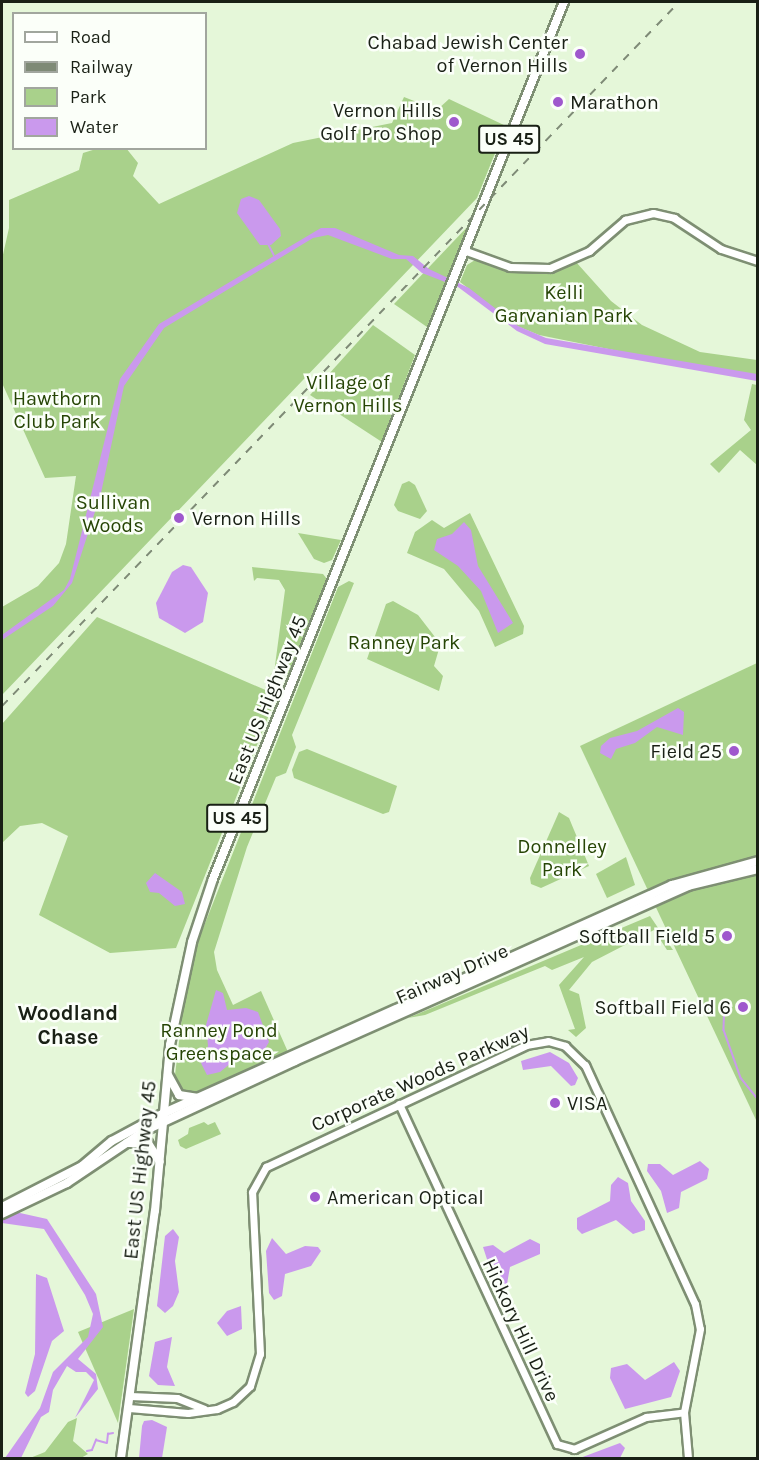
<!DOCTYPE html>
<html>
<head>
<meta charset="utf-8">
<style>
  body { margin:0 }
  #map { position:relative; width:759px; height:1460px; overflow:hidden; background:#e5f7d9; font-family:Karla,sans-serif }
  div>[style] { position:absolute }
  .green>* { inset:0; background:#a9d18b }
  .water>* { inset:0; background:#ca99ed }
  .stream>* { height:1.5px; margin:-0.75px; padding:0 0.75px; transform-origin:0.75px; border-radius:0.75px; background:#ca99ed }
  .roads { filter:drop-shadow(2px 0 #7e8f73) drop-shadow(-2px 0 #7e8f73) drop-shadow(0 2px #7e8f73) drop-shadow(0 -2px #7e8f73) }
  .minor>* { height:7px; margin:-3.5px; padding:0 3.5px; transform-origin:3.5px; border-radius:3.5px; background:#fff }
  .major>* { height:8px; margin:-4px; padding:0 4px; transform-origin:4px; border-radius:4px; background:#fff }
  .rail>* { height:1.5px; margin-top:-0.75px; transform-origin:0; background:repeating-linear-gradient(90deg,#7e8a76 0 8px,transparent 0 16px) }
  .dots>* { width:16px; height:16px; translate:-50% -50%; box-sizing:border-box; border:3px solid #fbfff9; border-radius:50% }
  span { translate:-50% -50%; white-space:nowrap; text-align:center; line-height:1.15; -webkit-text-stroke:5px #fbfff9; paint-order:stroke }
  .shield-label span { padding:2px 4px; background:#fbfff9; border:2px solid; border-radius:4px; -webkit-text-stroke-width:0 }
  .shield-label { font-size:18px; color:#192015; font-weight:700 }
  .poi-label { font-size:20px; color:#192015 }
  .right { translate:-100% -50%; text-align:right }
  .left { translate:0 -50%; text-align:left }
  .park-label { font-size:20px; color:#264505 }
  .street-label { font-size:20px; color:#192015 }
  .neighbourhood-label { font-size:21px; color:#192015; font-weight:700 }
  .frame { position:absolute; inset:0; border:3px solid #192015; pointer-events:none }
  .legend { position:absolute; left:12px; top:12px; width:195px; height:138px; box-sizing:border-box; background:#fbfff9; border:2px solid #a1a69e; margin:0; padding:8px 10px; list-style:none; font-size:18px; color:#192015 }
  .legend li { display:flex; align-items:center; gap:12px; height:30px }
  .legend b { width:30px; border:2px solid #a1a69e }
</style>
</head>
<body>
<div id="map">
  <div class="green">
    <i style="clip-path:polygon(404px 97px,437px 110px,449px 99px,506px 126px,477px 198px,2px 695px,2px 607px,38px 586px,59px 563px,66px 544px,76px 476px,45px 478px,2px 383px,2px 259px,9px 228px,9px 200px,79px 170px,83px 153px,96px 149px,126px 148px,138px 163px,133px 176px,159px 204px,293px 143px,392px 123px)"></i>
    <i style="clip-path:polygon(470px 224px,427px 327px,394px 304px)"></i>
    <i style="clip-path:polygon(475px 260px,524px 271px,543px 271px,576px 262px,611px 301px,642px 325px,700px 352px,757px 360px,757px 379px,539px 335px,517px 326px,460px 282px,467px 265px)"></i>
    <i style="clip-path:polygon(373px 325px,415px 355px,382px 442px,310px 395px)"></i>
    <i style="clip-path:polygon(752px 384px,757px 385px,757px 465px,740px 450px,719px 473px,710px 464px,751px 430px,744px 420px)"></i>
    <i style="clip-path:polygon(409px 481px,415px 485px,427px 511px,420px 519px,398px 511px,394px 505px,402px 484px)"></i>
    <i style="clip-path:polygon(470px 513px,524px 626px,523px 634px,495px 647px,479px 611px,444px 569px,407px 553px,415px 532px,432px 520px,444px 528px)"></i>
    <i style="clip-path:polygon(298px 533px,341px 540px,332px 560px,324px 563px,314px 559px)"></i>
    <i style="clip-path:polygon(252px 567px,323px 574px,327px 579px,289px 673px,282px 679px,270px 674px,274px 673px,285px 590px,279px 580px,257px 578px,254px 581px)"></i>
    <i style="clip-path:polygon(349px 581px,354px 583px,292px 735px,296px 747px,286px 773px,276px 777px,247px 847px,214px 952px,217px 970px,233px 1005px,261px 991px,288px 1052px,195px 1095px,185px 1094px,176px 1083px,175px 1075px,185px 992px,200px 936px,338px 587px)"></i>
    <i style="clip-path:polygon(393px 601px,418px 615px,435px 637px,439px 649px,434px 666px,443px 676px,439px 691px,367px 659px,386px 604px)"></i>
    <i style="clip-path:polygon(97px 617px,277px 695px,176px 948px,110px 953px,39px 915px,68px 836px,42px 823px,20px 826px,2px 843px,2px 724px)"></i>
    <i style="clip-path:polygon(757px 663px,757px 1122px,580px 746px)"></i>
    <i style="clip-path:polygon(307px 749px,397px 786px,389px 812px,383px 814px,294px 778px,292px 770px,299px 752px)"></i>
    <i style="clip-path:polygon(559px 812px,569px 818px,589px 866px,541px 888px,531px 884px,530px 878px)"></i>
    <i style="clip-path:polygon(626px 857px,635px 885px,607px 898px,596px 874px)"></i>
    <i style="clip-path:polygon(650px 916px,673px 950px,667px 950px,654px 930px,592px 962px,569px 990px,579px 994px,586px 1028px,576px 1037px,568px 1030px,575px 1029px,559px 985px,584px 957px,552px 970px,545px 966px,425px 1015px,408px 1018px)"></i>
    <i style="clip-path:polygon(204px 1122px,208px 1125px,215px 1122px,221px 1134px,186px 1149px,180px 1146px,178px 1140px,188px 1134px,189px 1128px)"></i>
    <i style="clip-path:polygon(134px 1309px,118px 1423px,78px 1332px)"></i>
    <i style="clip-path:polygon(77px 1418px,73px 1441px,88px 1454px,81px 1458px,30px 1458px,45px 1452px,68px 1422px)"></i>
  </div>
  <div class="water">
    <i style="clip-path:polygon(249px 196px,259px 200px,280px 229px,281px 236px,271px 245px,260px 245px,237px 213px,241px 199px)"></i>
    <i style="clip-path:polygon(321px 228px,335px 228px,399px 255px,413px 256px,429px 269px,469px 288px,518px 326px,546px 338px,757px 374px,757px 381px,545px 344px,517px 331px,458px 287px,422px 273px,406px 259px,392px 259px,328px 235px,313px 238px,164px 328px,124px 386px,101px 493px,72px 583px,53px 606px,2px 640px,2px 635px,64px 590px,70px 579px,120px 379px,159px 324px)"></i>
    <i style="clip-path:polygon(464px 522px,471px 530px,478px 566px,513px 623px,498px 633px,481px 591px,458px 566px,434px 550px,437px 539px,452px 534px)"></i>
    <i style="clip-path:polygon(183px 565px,191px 567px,208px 593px,203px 622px,185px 633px,159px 618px,156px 603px,172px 572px)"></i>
    <i style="clip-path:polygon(678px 708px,684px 712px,683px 735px,657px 727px,635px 743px,616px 749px,611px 759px,600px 753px,601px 746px,610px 738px,637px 731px)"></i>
    <i style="clip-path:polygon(155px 873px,182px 892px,185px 904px,175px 906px,159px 893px,150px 892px,146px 883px)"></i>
    <i style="clip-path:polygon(216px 990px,223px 993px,227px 1010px,246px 1008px,258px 1012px,269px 1042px,262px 1054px,242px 1054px,220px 1072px,207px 1075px,201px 1063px,208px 1046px,206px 1025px)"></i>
    <i style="clip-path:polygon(550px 1052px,569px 1063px,578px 1078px,575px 1085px,571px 1086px,551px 1066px,523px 1070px,521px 1061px)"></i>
    <i style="clip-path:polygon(700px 1161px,709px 1169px,707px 1179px,681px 1192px,679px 1208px,667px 1213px,661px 1191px,647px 1171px,648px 1164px,660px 1164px,673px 1175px)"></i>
    <i style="clip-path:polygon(618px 1177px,628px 1183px,631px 1201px,645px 1221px,645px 1230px,633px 1234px,616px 1220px,582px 1234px,577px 1229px,577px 1218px,610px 1201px,611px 1185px)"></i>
    <i style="clip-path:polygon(2px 1209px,47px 1219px,96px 1294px,103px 1327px,78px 1359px,96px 1374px,98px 1389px,75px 1418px,94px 1380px,86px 1372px,76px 1372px,67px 1366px,53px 1390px,49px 1412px,41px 1417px,21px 1458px,5px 1458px,40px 1408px,53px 1372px,88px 1337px,93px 1314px,85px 1295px,44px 1229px,2px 1223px)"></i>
    <i style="clip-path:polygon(173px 1229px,179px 1237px,175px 1261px,179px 1292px,173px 1306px,165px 1313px,157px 1306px,165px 1236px)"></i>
    <i style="clip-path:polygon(272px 1238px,286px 1254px,305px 1246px,318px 1247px,321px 1251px,311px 1266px,285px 1274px,282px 1296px,274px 1300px,269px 1293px,266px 1251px)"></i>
    <i style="clip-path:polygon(530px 1239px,540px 1244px,540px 1254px,510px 1267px,507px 1284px,496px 1287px,483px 1247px,493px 1245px,504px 1253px)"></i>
    <i style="clip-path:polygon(36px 1274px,47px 1278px,64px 1331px,52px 1341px,35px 1391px,28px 1397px,25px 1393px,35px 1354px)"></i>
    <i style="clip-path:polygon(241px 1306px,242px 1329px,227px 1336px,217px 1323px,227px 1311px)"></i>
    <i style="clip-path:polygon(172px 1337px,167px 1367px,175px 1386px,158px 1385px,149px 1376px,155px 1342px)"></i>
    <i style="clip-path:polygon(674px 1362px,680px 1371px,671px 1397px,625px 1409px,610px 1378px,611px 1368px,627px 1364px,645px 1380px)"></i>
    <i style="clip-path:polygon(152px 1420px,167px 1427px,162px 1458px,139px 1458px,142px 1426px,144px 1421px)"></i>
    <i style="clip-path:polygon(620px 1443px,625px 1448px,620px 1458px,580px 1458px)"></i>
  </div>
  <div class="stream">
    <i style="left:269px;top:245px;width:11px;rotate:63deg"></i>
    <i style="left:725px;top:1000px;width:30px;rotate:92deg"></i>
    <i style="left:724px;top:1030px;width:51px;rotate:70.5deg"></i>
    <i style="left:741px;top:1078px;width:27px;rotate:51deg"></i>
    <i style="left:87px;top:1451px;width:5px;rotate:-11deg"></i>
    <i style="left:92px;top:1450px;width:11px;rotate:-68deg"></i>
    <i style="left:96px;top:1440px;width:11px;rotate:15deg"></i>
    <i style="left:107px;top:1443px;width:9px;rotate:-84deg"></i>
    <i style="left:108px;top:1434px;width:5px;rotate:-11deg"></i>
  </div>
  <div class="roads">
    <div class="minor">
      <i style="left:466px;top:251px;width:47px;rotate:20deg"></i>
      <i style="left:510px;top:267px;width:40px;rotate:1.4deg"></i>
      <i style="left:550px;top:268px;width:43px;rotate:-23.6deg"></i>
      <i style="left:589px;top:251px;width:48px;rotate:-40.7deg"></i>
      <i style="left:625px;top:220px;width:29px;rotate:-14deg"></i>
      <i style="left:653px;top:213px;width:22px;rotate:13deg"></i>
      <i style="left:674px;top:218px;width:56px;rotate:33.4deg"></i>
      <i style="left:721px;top:249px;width:39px;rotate:18deg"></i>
      <i style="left:399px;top:1104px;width:375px;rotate:65.1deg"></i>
      <i style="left:557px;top:1444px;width:18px;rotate:16deg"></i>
      <i style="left:574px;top:1449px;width:79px;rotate:-24deg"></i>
      <i style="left:646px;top:1417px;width:38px;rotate:-7deg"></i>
      <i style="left:130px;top:1396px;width:47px;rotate:2.4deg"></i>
      <i style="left:177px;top:1398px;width:29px;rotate:22deg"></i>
      <i style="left:129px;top:1408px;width:59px;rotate:4.8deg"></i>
      <i style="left:188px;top:1413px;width:29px;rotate:-8deg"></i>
      <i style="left:217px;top:1409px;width:17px;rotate:-24deg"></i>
      <i style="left:233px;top:1402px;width:23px;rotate:-43deg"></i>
      <i style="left:250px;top:1386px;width:34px;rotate:-73deg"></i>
      <i style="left:260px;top:1354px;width:162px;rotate:-92.8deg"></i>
      <i style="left:252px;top:1192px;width:29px;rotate:-61deg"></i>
      <i style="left:266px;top:1167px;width:287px;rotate:-25.1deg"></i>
      <i style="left:526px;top:1045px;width:22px;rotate:-10deg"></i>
      <i style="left:548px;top:1041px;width:18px;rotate:16deg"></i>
      <i style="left:565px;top:1046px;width:28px;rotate:44deg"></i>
      <i style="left:585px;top:1065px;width:263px;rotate:65.3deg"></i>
      <i style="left:695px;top:1304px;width:25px;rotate:79deg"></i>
      <i style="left:700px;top:1329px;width:85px;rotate:100.9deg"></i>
      <i style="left:684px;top:1412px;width:46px;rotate:85deg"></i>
    </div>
    <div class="major">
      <i style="left:168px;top:1075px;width:23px;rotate:61deg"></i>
      <i style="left:179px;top:1095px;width:18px;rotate:9deg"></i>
      <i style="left:127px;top:1143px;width:21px"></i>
      <i style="left:148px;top:1143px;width:22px;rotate:58deg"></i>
      <i style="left:2px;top:1207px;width:90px;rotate:-27.1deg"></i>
      <i style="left:82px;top:1166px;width:39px;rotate:-40deg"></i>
      <i style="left:112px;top:1141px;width:59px;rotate:-28.3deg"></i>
      <i style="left:164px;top:1113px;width:557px;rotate:-24.17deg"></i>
      <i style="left:672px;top:885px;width:89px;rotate:-15.6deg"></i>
      <i style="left:2px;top:1214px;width:72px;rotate:-25.5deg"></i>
      <i style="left:67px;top:1183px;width:95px;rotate:-33.9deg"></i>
      <i style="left:146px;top:1130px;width:164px;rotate:-24.8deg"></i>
      <i style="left:295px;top:1061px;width:430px;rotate:-24deg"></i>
      <i style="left:688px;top:886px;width:72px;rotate:-13.7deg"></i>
      <i style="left:121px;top:1458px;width:249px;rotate:-82.2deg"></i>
      <i style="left:155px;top:1211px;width:167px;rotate:-84.8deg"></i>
      <i style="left:170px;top:1045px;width:105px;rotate:-77.9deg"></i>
      <i style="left:192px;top:942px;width:66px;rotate:-71.6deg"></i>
      <i style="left:213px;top:879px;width:945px;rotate:-68.19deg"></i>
    </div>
  </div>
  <div class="rail">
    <i style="left:2px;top:706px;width:977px;rotate:-46.12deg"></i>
  </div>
  <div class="dots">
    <i style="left:580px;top:54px;background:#9f58cd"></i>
    <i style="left:558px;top:102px;background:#9f58cd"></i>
    <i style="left:454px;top:122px;background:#9f58cd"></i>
    <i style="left:179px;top:518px;background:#9f58cd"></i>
    <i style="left:734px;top:751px;background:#9f58cd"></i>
    <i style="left:727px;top:936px;background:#9f58cd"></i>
    <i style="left:743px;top:1007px;background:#9f58cd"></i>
    <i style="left:555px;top:1103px;background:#9f58cd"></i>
    <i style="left:315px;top:1197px;background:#9f58cd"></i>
  </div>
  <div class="shield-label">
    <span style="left:509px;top:139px">US 45</span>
    <span style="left:237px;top:818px">US 45</span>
  </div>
  <div class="poi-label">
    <span class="right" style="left:568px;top:54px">Chabad Jewish Center<br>of Vernon Hills</span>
    <span class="left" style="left:570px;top:102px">Marathon</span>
    <span class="right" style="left:442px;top:122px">Vernon Hills<br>Golf Pro Shop</span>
    <span class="left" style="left:192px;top:518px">Vernon Hills</span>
    <span class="right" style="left:722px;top:751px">Field 25</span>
    <span class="right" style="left:715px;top:936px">Softball Field 5</span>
    <span class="right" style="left:731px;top:1007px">Softball Field 6</span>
    <span class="left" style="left:567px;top:1103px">VISA</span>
    <span class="left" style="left:327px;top:1197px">American Optical</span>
  </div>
  <div class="park-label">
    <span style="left:564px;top:304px">Kelli<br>Garvanian Park</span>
    <span style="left:348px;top:394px">Village of<br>Vernon Hills</span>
    <span style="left:57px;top:410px">Hawthorn<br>Club Park</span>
    <span style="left:113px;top:514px">Sullivan<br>Woods</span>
    <span style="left:404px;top:642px">Ranney Park</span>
    <span style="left:562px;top:858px">Donnelley<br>Park</span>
    <span style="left:219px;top:1042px">Ranney Pond<br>Greenspace</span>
  </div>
  <div class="street-label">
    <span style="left:267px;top:700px;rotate:-68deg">East US Highway 45</span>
    <span style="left:452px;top:974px;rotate:-24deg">Fairway Drive</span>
    <span style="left:420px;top:1078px;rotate:-24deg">Corporate Woods Parkway</span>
    <span style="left:140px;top:1170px;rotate:-84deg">East US Highway 45</span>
    <span style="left:521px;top:1330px;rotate:65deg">Hickory Hill Drive</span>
  </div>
  <div class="neighbourhood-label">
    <span style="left:68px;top:1025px">Woodland<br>Chase</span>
  </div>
  <div class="frame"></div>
  <ul class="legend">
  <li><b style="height:8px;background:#fff"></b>Road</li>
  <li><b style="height:8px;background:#7e8a76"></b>Railway</li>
  <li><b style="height:16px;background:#a9d18b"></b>Park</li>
  <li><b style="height:16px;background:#ca99ed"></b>Water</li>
  </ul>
</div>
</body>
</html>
